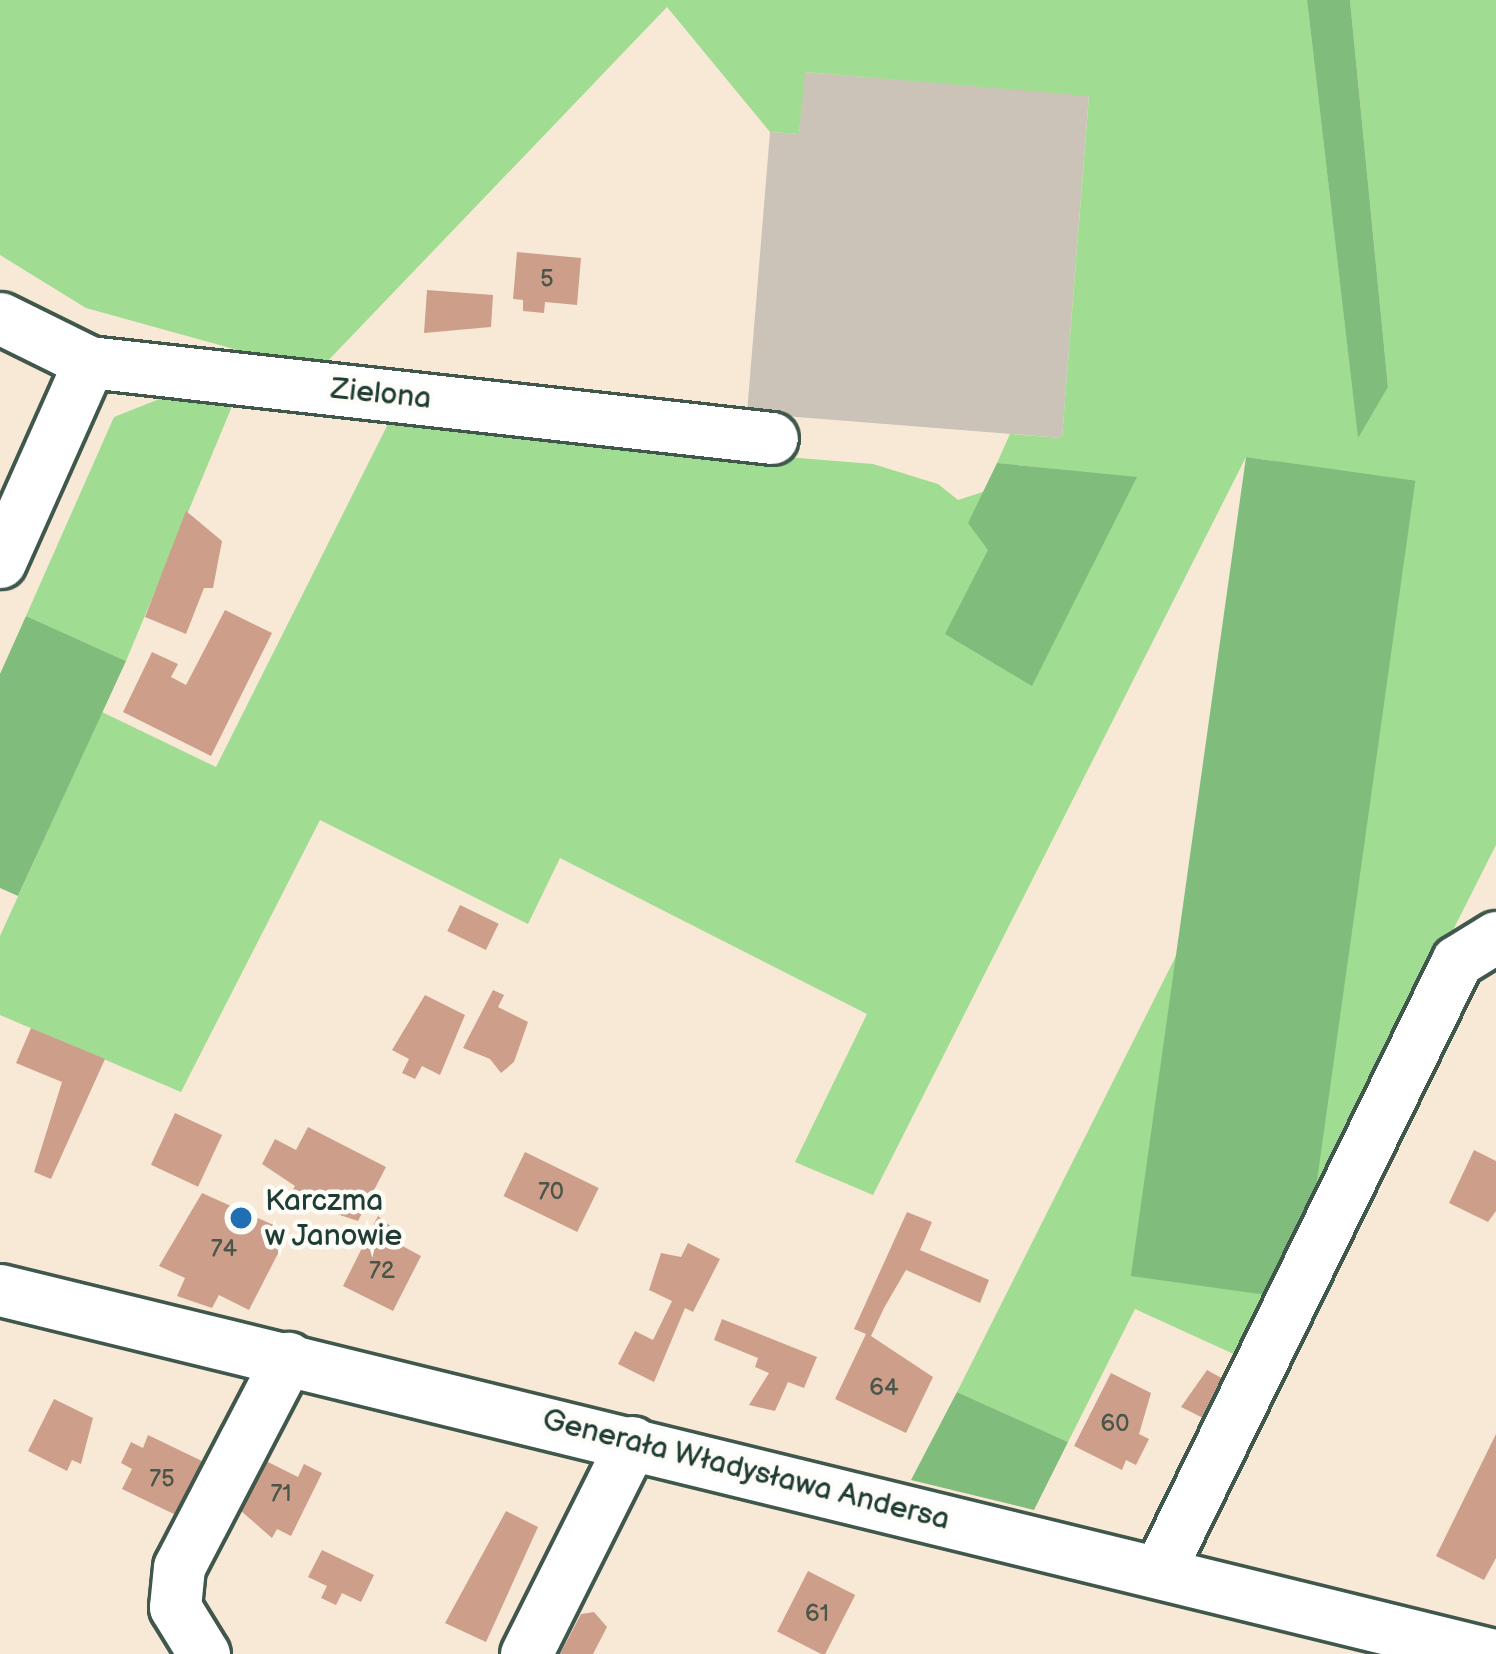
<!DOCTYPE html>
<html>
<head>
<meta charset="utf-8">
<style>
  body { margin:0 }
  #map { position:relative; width:1496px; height:1654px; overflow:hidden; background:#f8e9d7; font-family:"Balsamiq Sans",sans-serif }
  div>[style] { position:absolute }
  .industrial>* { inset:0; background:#cbc3b8 }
  .green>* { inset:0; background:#a0dc91 }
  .forest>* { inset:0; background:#80bc7b; transform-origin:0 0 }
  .building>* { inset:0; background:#cd9f8a; transform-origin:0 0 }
  .roads { filter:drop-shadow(3px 0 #40574c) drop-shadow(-3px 0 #40574c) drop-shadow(0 3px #40574c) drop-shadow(0 -3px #40574c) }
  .minor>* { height:51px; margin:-25.5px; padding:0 25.5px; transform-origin:25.5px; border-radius:25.5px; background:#fff }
  .dots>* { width:33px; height:33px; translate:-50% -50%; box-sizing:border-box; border:6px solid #fdfcf7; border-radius:50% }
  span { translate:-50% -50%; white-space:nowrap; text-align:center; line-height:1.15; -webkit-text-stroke:9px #fdfcf7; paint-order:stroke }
  .number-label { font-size:24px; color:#4a564a }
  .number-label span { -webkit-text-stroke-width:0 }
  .street-label { font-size:30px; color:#1f3d34 }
  .poi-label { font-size:30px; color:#1f3d34 }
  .left { translate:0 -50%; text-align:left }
</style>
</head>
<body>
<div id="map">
  <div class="industrial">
    <i style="clip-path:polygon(804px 72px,1089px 95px,1062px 438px,747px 413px,770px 132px,799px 134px)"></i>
  </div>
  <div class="green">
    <i style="clip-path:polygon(0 0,1307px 0,1358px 436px,1388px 387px,1350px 0,1496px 0,1496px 845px,1238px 1356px,1135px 1309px,1068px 1442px,957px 1392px,1414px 482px,1246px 457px,873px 1195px,795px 1162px,867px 1014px,560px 858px,528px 924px,320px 820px,181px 1092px,0 1015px,0 936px,102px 712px,216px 767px,395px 410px,663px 440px,764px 464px,774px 456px,873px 464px,938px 484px,958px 500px,989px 490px,968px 523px,1136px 478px,997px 463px,1010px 434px,1062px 438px,1089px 96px,805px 72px,799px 134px,770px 132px,667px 7px,321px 368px,222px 362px,234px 349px,86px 308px,0 255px)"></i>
    <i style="clip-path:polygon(238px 392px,126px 661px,26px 616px,114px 417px,172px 394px)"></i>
  </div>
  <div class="forest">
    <i style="clip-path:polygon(1307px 0,1350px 0,1388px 387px,1358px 438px)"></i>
    <i style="left:1246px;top:457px;width:171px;height:827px;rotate:8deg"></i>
    <i style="clip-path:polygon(997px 463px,1137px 477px,1032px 686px,945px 634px,988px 550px,968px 523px)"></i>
    <i style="clip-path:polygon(26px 616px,126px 661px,18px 896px,0 888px,0 674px)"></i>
    <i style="clip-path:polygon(957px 1392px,1068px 1442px,1034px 1510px,911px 1480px)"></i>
  </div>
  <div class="building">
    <i style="clip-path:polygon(517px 252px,581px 258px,577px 305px,545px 302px,544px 313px,523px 311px,523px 300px,513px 299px)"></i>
    <i style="clip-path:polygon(427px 290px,493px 295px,491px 327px,424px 333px)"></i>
    <i style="clip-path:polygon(186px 511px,222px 541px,213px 588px,204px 588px,186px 634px,145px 617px)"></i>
    <i style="clip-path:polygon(225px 610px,272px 633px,211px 756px,123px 712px,152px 652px,178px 664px,171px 677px,186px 685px)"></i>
    <i style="left:460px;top:905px;width:43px;height:29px;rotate:26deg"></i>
    <i style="clip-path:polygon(493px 990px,504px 995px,498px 1007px,528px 1022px,514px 1062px,501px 1073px,490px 1059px,463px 1048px)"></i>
    <i style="clip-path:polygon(425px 995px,465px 1015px,440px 1075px,422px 1066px,415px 1079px,402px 1073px,409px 1059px,392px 1050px)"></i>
    <i style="clip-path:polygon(31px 1028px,105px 1059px,51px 1179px,34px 1172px,62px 1082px,16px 1063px)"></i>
    <i style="left:175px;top:1113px;width:52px;height:57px;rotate:25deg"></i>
    <i style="clip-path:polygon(308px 1127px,386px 1167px,358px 1221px,288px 1198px,295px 1186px,262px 1164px,275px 1139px,296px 1150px)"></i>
    <i style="clip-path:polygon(1474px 1150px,1496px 1161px,1496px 1211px,1488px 1222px,1449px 1203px)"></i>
    <i style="left:525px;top:1152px;width:82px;height:49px;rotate:26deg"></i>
    <i style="clip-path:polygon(202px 1193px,289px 1232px,249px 1310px,219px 1295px,212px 1308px,177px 1296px,185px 1278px,159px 1266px)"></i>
    <i style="clip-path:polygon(907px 1212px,932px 1222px,920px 1250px,989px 1280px,980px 1303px,906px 1270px,884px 1308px,871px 1336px,933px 1377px,906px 1433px,835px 1399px,866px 1334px,854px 1329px)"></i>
    <i style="clip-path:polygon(378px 1216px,399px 1233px,395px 1242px,421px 1256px,393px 1311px,343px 1286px)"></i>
    <i style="clip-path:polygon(688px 1243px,720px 1259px,693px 1312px,685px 1308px,654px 1382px,618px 1364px,635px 1331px,653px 1340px,672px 1301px,649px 1290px,661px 1253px,681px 1257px)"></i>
    <i style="clip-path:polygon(722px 1319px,817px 1357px,804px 1388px,788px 1382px,775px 1411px,749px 1405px,769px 1373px,755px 1367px,758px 1358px,714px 1340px)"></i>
    <i style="clip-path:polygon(1207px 1370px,1227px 1381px,1207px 1420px,1181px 1407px)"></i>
    <i style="clip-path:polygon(1111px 1373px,1151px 1393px,1139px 1434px,1149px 1439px,1136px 1465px,1126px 1460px,1122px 1470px,1074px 1446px)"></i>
    <i style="clip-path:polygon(54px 1399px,93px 1418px,81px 1464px,72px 1460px,67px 1471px,28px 1451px)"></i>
    <i style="clip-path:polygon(1496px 1434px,1496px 1558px,1484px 1580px,1436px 1556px)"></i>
    <i style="clip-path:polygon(148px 1435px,204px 1462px,178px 1516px,122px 1489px,132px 1469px,121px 1463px,131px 1442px,143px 1448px)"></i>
    <i style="clip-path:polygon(266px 1461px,298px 1477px,304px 1464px,322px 1473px,291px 1536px,277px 1529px,272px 1538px,241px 1511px)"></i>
    <i style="clip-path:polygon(506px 1511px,538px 1527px,486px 1642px,445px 1623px)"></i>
    <i style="clip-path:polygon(322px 1550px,374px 1575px,361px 1602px,342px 1593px,336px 1605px,321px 1598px,327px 1586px,308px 1577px)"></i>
    <i style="left:808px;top:1571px;width:53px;height:68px;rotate:27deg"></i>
    <i style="clip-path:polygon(594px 1612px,607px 1627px,593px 1654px,560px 1654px,581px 1614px)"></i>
  </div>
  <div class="roads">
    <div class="minor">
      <i style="left:0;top:318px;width:99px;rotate:26.3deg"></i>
      <i style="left:89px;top:362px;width:687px;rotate:6.35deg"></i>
      <i style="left:0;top:562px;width:219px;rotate:-66deg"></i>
      <i style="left:0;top:1290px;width:1534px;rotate:13.73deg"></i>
      <i style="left:1159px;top:1571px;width:679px;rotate:-63.96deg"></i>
      <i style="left:1457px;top:961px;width:46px;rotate:-31.6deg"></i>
      <i style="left:204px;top:1654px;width:55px;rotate:-121.7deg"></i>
      <i style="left:175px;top:1607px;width:40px;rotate:-84.3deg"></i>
      <i style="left:179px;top:1567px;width:236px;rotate:-62.5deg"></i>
      <i style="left:526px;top:1654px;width:237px;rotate:-63.4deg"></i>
    </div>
  </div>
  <div class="dots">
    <i style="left:241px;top:1218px;background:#1f6fb2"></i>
  </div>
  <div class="number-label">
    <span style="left:547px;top:279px">5</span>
    <span style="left:551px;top:1192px">70</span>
    <span style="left:224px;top:1249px">74</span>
    <span style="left:382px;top:1271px">72</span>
    <span style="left:884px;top:1388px">64</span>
    <span style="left:1115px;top:1424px">60</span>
    <span style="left:162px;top:1479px">75</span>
    <span style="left:281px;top:1494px">71</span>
    <span style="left:817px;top:1614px">61</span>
  </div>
  <div class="street-label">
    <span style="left:381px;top:394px;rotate:6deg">Zielona</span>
    <span style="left:746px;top:1470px;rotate:14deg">Generała Władysława Andersa</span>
  </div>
  <div class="poi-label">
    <span class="left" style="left:265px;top:1218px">Karczma<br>w Janowie</span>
  </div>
</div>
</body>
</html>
